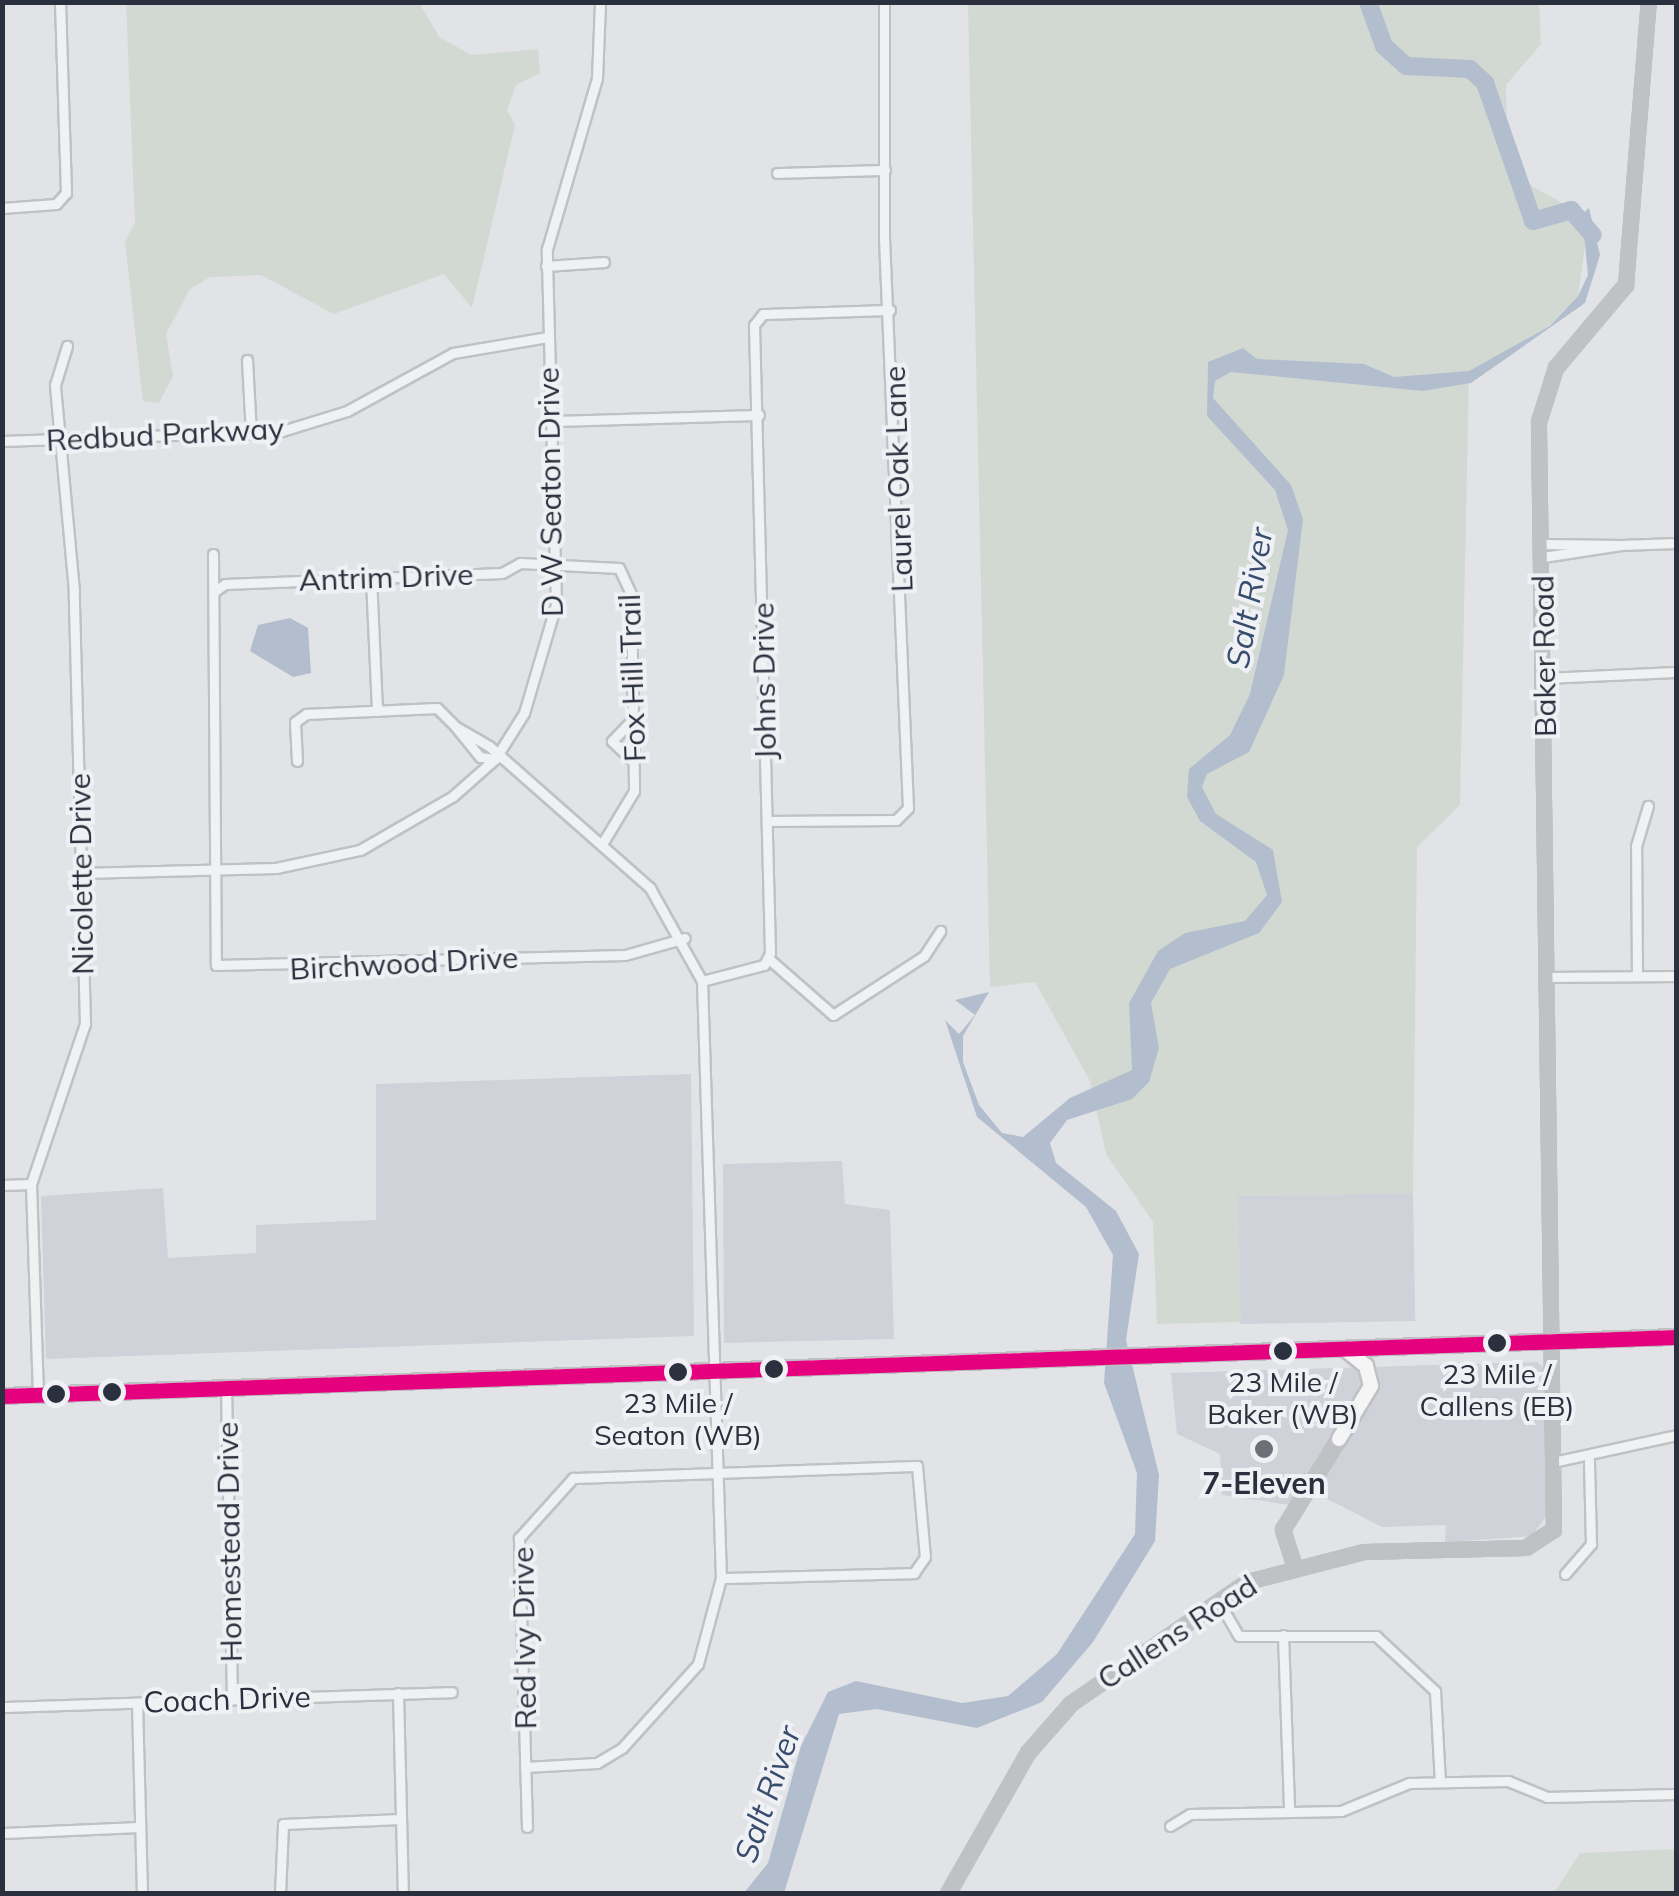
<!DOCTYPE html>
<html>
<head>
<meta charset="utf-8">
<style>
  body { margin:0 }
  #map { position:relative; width:1679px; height:1896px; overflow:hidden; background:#e2e3e6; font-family:Mulish,sans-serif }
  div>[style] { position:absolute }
  .built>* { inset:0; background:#d0d2d9; transform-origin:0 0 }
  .green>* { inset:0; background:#d2d9d2 }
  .water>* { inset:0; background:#b2bece }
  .river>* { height:18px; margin:-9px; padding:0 9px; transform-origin:9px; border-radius:9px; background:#b2bece }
  .roads { filter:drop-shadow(2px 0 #c0c1c4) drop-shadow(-2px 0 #c0c1c4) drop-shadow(0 2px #c0c1c4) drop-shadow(0 -2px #c0c1c4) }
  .street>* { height:9px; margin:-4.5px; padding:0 4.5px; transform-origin:4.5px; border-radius:4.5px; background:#f0f1f3 }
  .secondary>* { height:12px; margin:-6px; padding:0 6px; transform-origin:6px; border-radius:6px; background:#bfc1c5 }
  .primary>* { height:14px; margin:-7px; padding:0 7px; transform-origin:7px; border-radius:7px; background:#f5f5f6 }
  .bus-1>* { height:15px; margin:-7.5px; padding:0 7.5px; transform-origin:7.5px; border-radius:7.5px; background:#e5007d }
  .dots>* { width:28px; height:28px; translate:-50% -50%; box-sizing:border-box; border:5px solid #eff1f5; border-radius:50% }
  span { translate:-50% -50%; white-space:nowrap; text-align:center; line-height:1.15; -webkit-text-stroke:8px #eff1f5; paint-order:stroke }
  .bus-label { font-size:28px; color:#2a303d }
  .street-label { font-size:30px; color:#2a303d }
  .poi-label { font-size:30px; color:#2a303d; font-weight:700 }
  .water-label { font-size:32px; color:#384c6d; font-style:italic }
  .frame { position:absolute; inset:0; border:5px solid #2a303d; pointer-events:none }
</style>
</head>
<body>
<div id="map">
  <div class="built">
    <i style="clip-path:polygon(691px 1074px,694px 1336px,46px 1359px,41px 1196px,163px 1188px,168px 1258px,256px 1253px,256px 1225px,376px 1220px,376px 1084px)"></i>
    <i style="clip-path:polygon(842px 1161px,845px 1204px,890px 1210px,894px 1339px,724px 1343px,723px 1164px)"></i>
    <i style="left:1413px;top:1193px;width:128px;height:175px;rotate:89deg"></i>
    <i style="clip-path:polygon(1537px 1362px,1548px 1371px,1551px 1509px,1532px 1536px,1445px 1542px,1446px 1525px,1382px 1527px,1302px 1486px,1290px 1505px,1222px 1495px,1220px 1454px,1177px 1434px,1171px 1373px)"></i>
  </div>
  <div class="green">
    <i style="clip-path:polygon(126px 3px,419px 3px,440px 38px,472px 55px,538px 49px,540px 73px,516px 85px,507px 110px,515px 125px,472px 308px,444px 274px,334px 314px,261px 275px,210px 277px,190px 289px,166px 334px,173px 376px,159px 403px,143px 401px,125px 242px,135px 222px)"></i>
    <i style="clip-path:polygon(968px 3px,1539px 3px,1541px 44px,1506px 85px,1508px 173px,1582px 214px,1587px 230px,1578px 296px,1550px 326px,1469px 372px,1460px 805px,1417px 847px,1413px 1193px,1238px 1196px,1241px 1322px,1157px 1324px,1153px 1222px,1106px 1154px,1090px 1081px,1035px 982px,990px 987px)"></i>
    <i style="clip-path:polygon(1676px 1849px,1676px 1893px,1554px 1893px,1580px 1853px)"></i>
  </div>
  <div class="water">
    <i style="clip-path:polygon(1589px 208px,1600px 255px,1585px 303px,1471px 383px,1423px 391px,1231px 372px,1215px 381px,1213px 398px,1291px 485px,1303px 519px,1284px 675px,1249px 752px,1207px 774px,1202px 787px,1216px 814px,1273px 850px,1282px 902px,1259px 933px,1170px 969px,1151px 1003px,1159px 1048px,1149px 1082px,1132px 1099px,1067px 1120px,1050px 1143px,1056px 1163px,1116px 1211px,1139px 1254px,1126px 1340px,1159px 1475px,1155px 1541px,1093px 1642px,1042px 1702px,977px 1728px,877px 1709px,839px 1714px,784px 1893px,743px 1894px,768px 1863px,801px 1746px,828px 1692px,856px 1681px,962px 1703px,1008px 1696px,1057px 1654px,1135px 1534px,1137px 1473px,1104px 1383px,1113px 1255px,1086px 1207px,977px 1117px,945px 1020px,959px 1034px,975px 1015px,955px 1000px,989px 992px,963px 1036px,963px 1062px,979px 1105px,1002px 1133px,1023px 1137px,1070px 1098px,1132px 1070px,1129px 1003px,1158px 951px,1185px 933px,1245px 921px,1267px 895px,1256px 862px,1200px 821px,1187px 797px,1189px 769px,1230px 735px,1250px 694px,1288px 530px,1275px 490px,1207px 416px,1208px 362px,1243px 348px,1257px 359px,1364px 364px,1394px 377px,1469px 371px,1550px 326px,1578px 296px,1588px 275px,1582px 214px)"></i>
    <i style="clip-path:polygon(290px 618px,308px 628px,311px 673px,293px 677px,250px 651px,258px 625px)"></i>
  </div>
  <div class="river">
    <i style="left:1368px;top:2px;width:47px;rotate:70deg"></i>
    <i style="left:1384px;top:46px;width:30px;rotate:42deg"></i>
    <i style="left:1406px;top:66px;width:64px;rotate:2.7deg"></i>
    <i style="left:1470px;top:69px;width:21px;rotate:43deg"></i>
    <i style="left:1485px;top:83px;width:146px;rotate:70.8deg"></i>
    <i style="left:1533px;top:221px;width:40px;rotate:-16deg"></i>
    <i style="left:1571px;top:210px;width:33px;rotate:49deg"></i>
  </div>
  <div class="roads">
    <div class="street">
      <i style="left:777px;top:173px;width:108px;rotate:-1.6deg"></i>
      <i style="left:2px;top:208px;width:54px;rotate:-4.2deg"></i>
      <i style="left:56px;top:204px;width:15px;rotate:-48deg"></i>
      <i style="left:66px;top:193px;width:191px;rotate:-91.8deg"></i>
      <i style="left:546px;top:266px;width:58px;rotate:-3.9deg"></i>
      <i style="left:247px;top:360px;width:74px;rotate:86.9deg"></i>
      <i style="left:552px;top:421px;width:207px;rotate:-1.7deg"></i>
      <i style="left:2px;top:441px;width:280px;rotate:-2deg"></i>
      <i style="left:282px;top:431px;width:68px;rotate:-17.1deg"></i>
      <i style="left:347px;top:411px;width:121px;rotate:-28.7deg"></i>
      <i style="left:453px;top:353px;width:96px;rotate:-9.6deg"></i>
      <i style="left:1543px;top:544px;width:78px;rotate:0.7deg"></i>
      <i style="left:1621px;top:545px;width:79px;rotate:171.3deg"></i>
      <i style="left:1621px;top:545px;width:55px;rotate:-2.1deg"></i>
      <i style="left:213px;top:554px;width:411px;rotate:89.6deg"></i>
      <i style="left:216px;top:965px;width:409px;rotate:-1.4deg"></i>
      <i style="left:625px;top:955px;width:62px;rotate:-15.8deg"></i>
      <i style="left:371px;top:578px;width:133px;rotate:87.4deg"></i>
      <i style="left:215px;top:591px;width:12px;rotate:-35deg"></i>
      <i style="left:225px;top:584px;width:277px;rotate:-2.3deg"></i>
      <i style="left:502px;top:573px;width:21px;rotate:-29deg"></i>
      <i style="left:520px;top:563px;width:99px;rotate:2.9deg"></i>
      <i style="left:619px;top:568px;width:29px;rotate:65deg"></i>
      <i style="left:631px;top:594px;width:197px;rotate:89.1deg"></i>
      <i style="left:634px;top:791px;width:62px;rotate:121.1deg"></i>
      <i style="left:1544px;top:678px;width:132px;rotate:-2.6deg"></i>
      <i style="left:634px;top:718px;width:32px;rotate:134deg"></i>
      <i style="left:612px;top:741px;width:30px;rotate:44deg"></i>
      <i style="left:495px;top:759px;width:15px;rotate:-172deg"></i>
      <i style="left:480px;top:757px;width:38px;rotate:-129deg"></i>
      <i style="left:456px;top:727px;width:38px;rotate:30deg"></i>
      <i style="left:489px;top:746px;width:215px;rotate:41.4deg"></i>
      <i style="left:650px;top:888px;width:107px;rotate:60.8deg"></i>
      <i style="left:702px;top:981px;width:597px;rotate:88.18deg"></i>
      <i style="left:721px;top:1578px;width:89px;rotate:105deg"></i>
      <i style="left:698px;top:1664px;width:113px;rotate:132.1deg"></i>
      <i style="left:622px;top:1748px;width:29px;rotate:149deg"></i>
      <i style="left:597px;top:1763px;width:72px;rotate:176.8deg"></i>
      <i style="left:297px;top:761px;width:39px;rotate:-93deg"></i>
      <i style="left:295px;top:722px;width:14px;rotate:-36deg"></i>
      <i style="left:306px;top:714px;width:131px;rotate:-2.6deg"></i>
      <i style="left:437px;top:708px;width:27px;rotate:45deg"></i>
      <i style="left:767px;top:821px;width:129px;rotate:-0.4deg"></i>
      <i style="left:896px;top:820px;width:17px;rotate:-45deg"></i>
      <i style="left:908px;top:808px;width:571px;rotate:-92.41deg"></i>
      <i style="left:884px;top:238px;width:236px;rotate:-90deg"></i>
      <i style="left:81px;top:873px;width:195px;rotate:-1.5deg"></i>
      <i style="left:276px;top:868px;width:86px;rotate:-12.1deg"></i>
      <i style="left:360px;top:850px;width:108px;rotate:-30.1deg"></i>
      <i style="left:453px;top:796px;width:56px;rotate:-41.4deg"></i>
      <i style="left:495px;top:759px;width:54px;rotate:-57.8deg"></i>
      <i style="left:524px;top:713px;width:114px;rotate:-73.6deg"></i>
      <i style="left:556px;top:604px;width:355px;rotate:-91.5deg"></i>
      <i style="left:547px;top:249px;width:178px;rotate:-73.7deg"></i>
      <i style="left:597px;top:78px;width:76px;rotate:-87.7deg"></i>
      <i style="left:769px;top:959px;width:85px;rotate:41.2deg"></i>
      <i style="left:833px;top:1015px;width:108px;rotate:-33deg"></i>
      <i style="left:924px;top:956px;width:30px;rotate:-57deg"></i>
      <i style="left:1637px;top:976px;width:130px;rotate:-90.4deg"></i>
      <i style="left:1636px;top:846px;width:42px;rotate:-73.3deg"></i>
      <i style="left:1548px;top:977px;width:128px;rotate:-0.4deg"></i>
      <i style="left:702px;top:981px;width:64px;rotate:-14.5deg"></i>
      <i style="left:764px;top:965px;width:13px;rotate:-63deg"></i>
      <i style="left:770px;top:953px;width:628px;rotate:-91.46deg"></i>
      <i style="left:754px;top:325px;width:14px;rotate:-51deg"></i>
      <i style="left:763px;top:314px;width:127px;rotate:-1.8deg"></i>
      <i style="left:2px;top:1185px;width:29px;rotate:-2deg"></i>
      <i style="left:226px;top:1387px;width:312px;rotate:88.9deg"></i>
      <i style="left:38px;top:1395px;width:211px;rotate:-91.9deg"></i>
      <i style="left:31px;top:1184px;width:169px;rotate:-71.4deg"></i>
      <i style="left:85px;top:1024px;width:433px;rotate:-91.5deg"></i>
      <i style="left:74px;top:591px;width:207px;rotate:-95.3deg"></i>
      <i style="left:55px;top:385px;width:41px;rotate:-72.9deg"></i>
      <i style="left:1558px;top:1461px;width:121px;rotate:-12.4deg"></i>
      <i style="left:1565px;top:1574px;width:40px;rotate:-49deg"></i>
      <i style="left:1591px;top:1544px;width:84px;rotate:-91.4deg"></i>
      <i style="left:1219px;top:1602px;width:39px;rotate:60deg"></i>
      <i style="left:1239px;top:1636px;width:137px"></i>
      <i style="left:1376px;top:1636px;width:81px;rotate:43deg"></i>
      <i style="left:1435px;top:1691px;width:91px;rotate:86.9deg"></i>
      <i style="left:1283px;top:1635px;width:176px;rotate:88deg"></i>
      <i style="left:398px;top:1693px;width:201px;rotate:88.6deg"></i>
      <i style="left:137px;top:1703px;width:191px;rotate:88.5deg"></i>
      <i style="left:2px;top:1707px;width:450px;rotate:-1.9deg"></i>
      <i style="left:1170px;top:1826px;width:23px;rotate:-31deg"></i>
      <i style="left:1190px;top:1814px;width:151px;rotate:-1.1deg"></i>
      <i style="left:1341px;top:1811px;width:74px;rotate:-22.4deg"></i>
      <i style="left:1409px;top:1783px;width:99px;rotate:-1.2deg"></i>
      <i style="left:1508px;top:1781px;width:42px;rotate:22.3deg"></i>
      <i style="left:1547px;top:1797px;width:129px;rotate:-1.3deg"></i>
      <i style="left:527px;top:1827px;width:289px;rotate:-91.6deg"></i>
      <i style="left:519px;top:1538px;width:81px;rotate:-48deg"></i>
      <i style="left:573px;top:1478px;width:344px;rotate:-2deg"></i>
      <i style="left:917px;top:1466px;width:91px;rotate:85deg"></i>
      <i style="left:925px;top:1557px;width:19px;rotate:125deg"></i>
      <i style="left:914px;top:1573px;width:193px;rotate:178.5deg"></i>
      <i style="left:2px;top:1833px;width:138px;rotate:-2.5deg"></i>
      <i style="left:280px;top:1894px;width:70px;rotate:-87.5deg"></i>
      <i style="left:283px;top:1824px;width:118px;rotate:-2.4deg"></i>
    </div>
    <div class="secondary">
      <i style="left:1294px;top:1564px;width:36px;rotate:-108deg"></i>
      <i style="left:1283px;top:1530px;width:107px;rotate:-58.4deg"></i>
      <i style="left:948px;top:1894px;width:162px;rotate:-60.4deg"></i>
      <i style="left:1028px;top:1753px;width:65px;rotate:-48.7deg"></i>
      <i style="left:1071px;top:1704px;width:215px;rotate:-34.6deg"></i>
      <i style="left:1248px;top:1582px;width:120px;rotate:-14.5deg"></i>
      <i style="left:1364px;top:1552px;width:162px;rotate:-1.4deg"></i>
      <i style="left:1526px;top:1548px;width:33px;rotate:-33deg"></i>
      <i style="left:1554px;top:1530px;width:1108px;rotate:-90.78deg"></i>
      <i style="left:1539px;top:422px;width:57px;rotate:-72.5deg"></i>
      <i style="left:1556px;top:368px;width:109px;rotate:-49.9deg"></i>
      <i style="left:1626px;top:285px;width:284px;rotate:-85.4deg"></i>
    </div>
    <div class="primary">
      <i style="left:2px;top:1396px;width:1675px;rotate:-2.02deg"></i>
      <i style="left:1339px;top:1439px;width:62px;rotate:-58.9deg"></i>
      <i style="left:1371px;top:1386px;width:21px;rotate:-104deg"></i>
      <i style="left:1366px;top:1366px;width:27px;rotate:-141deg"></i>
    </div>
  </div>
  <div class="bus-1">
    <i style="left:2px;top:1396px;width:1675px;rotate:-2.02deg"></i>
  </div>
  <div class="dots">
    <i style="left:1497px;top:1343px;background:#2a303d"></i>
    <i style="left:1283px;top:1351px;background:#2a303d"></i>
    <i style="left:774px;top:1369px;background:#2a303d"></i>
    <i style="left:678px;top:1372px;background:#2a303d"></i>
    <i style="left:112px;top:1392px;background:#2a303d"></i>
    <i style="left:56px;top:1394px;background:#2a303d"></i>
    <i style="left:1264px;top:1449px;background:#6a6f78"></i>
  </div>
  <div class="bus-label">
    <span style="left:1497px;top:1390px">23 Mile /<br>Callens (EB)</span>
    <span style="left:1283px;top:1398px">23 Mile /<br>Baker (WB)</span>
    <span style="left:678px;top:1419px">23 Mile /<br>Seaton (WB)</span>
  </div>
  <div class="street-label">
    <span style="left:165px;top:434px;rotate:-3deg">Redbud Parkway</span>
    <span style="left:898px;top:479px;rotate:-92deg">Laurel Oak Lane</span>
    <span style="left:550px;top:492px;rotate:-91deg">D W Seaton Drive</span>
    <span style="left:386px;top:577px;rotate:-2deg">Antrim Drive</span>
    <span style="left:1544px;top:656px;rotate:-91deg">Baker Road</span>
    <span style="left:632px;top:678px;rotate:-92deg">Fox Hill Trail</span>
    <span style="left:764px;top:681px;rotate:-91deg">Johns Drive</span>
    <span style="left:81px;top:874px;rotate:-91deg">Nicolette Drive</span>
    <span style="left:404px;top:963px;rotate:-3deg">Birchwood Drive</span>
    <span style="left:229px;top:1542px;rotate:-91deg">Homestead Drive</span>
    <span style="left:1177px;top:1632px;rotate:-33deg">Callens Road</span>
    <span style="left:524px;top:1638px;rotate:-91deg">Red Ivy Drive</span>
    <span style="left:227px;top:1699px;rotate:-2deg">Coach Drive</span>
  </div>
  <div class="poi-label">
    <span style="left:1264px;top:1483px">7-Eleven</span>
  </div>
  <div class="water-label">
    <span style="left:1249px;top:598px;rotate:-80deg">Salt River</span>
    <span style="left:767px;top:1794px;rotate:-71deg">Salt River</span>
  </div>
  <div class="frame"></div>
</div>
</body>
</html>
